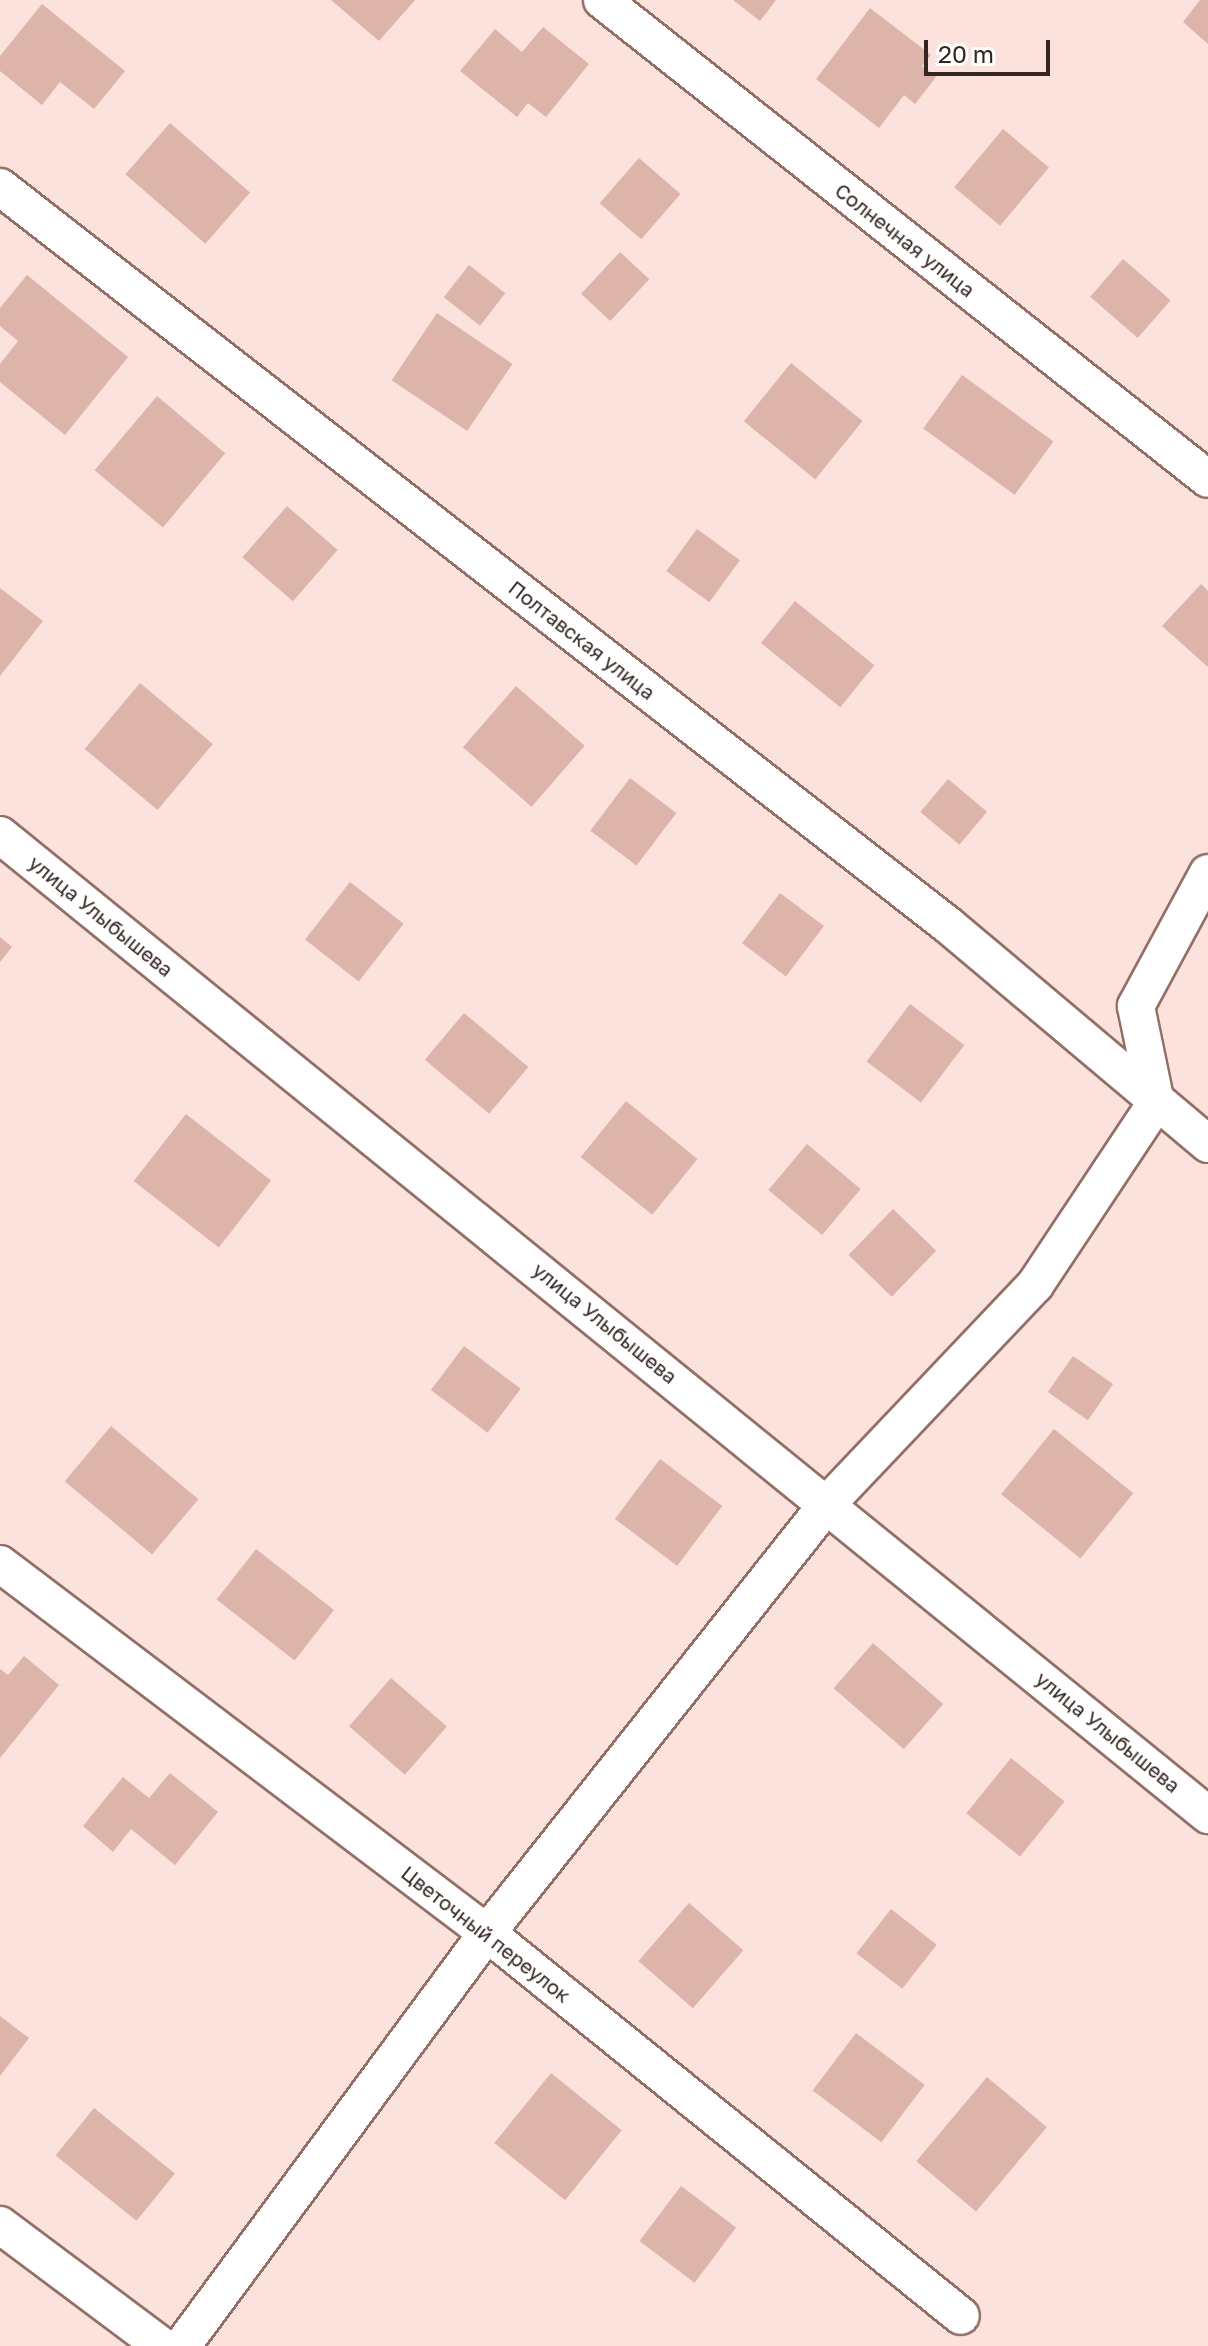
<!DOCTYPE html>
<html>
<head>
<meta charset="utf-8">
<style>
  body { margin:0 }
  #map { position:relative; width:1208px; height:2346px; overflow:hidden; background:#fbe2dc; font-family:"Golos Text",sans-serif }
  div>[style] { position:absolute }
  .building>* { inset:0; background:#dcb4aa; transform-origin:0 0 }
  .roads { filter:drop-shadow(2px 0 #936f66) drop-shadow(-2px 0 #936f66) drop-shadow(0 2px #936f66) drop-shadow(0 -2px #936f66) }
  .street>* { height:36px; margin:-18px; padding:0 18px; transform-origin:18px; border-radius:18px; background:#fff }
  span { translate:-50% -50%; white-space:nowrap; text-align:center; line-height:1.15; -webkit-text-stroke:6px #fff; paint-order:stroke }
  .street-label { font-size:20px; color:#342521 }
  .scale { position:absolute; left:924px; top:40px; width:126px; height:36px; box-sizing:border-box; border:4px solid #342521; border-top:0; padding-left:10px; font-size:24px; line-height:28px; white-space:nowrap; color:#342521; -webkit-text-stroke:6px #fff; paint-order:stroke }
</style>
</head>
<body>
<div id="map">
  <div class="building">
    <i style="clip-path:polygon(331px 0,415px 0,379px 41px)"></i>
    <i style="clip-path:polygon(733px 0,776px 0,760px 21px)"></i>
    <i style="clip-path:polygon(1200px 0,1208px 0,1208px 44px,1183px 22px)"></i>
    <i style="clip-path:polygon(42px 4px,125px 71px,94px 109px,60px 82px,42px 105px,0 71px,0 56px)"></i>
    <i style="clip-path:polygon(870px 8px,931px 55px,922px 66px,936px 77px,915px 104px,904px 95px,879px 128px,816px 79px)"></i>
    <i style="clip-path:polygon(543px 27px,589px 64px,546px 117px,528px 103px,517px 117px,460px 71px,495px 29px,522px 52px)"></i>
    <i style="left:170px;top:123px;width:106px;height:68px;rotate:41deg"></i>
    <i style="left:1003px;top:129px;width:60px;height:76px;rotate:40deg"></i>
    <i style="left:639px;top:158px;width:55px;height:60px;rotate:41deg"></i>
    <i style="left:620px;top:252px;width:40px;height:57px;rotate:43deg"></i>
    <i style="left:1123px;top:259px;width:63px;height:50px;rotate:41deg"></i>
    <i style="left:469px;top:265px;width:46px;height:41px;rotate:38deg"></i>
    <i style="clip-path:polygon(27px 275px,128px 357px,65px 435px,0 382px,0 364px,18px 341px,0 326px,0 308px)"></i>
    <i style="left:437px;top:313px;width:91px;height:81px;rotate:34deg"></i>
    <i style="left:791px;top:363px;width:92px;height:75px;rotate:39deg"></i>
    <i style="left:962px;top:375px;width:113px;height:66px;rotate:36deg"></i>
    <i style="left:157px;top:396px;width:89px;height:97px;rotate:40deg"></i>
    <i style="left:287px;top:506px;width:67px;height:68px;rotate:41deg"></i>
    <i style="left:697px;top:529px;width:53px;height:52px;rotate:36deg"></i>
    <i style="clip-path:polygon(1201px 584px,1208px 591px,1208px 667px,1162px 626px)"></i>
    <i style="clip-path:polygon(0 588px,43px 621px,0 676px)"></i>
    <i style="left:795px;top:601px;width:102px;height:54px;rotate:39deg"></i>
    <i style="left:140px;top:683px;width:95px;height:86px;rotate:40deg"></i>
    <i style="left:516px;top:686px;width:91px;height:81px;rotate:41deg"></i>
    <i style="left:630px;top:778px;width:58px;height:66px;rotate:37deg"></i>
    <i style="left:948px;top:779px;width:51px;height:43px;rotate:40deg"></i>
    <i style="left:350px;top:882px;width:68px;height:73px;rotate:38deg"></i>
    <i style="left:780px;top:893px;width:55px;height:63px;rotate:37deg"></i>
    <i style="clip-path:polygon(0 937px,12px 947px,0 962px)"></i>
    <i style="left:910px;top:1004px;width:68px;height:72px;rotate:37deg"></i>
    <i style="left:464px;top:1013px;width:84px;height:61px;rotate:40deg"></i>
    <i style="left:626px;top:1101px;width:92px;height:72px;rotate:39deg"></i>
    <i style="left:186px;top:1114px;width:108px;height:85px;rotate:38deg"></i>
    <i style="left:807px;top:1144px;width:70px;height:60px;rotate:40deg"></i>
    <i style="left:893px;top:1209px;width:60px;height:64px;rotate:44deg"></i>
    <i style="left:464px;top:1346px;width:71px;height:55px;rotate:37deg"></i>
    <i style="left:1073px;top:1356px;width:49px;height:44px;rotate:35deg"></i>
    <i style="left:111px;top:1426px;width:114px;height:72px;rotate:40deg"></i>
    <i style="left:1054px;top:1429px;width:102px;height:84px;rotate:39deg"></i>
    <i style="left:660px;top:1459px;width:78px;height:75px;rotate:37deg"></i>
    <i style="left:256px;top:1549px;width:99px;height:64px;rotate:38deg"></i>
    <i style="left:873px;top:1643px;width:93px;height:60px;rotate:41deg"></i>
    <i style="clip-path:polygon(24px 1656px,59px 1685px,0 1758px,0 1669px,8px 1675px)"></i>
    <i style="left:391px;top:1678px;width:74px;height:64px;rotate:41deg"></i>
    <i style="left:1011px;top:1758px;width:69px;height:71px;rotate:39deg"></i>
    <i style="clip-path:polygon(170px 1773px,218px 1812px,175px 1865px,131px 1829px,113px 1852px,83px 1826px,123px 1777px,149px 1798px)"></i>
    <i style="left:689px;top:1903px;width:72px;height:77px;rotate:41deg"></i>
    <i style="left:891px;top:1909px;width:58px;height:56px;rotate:38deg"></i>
    <i style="clip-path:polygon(0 2016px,29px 2038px,0 2076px)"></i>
    <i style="left:856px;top:2033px;width:86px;height:72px;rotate:37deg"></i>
    <i style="left:551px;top:2073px;width:91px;height:90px;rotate:39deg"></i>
    <i style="left:987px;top:2077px;width:78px;height:110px;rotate:40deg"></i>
    <i style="left:94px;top:2108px;width:104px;height:61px;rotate:39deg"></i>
    <i style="left:681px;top:2186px;width:69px;height:69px;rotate:37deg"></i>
  </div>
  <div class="roads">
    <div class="street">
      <i style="left:602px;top:0;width:772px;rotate:38.32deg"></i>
      <i style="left:0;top:187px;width:1201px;rotate:37.9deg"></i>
      <i style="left:948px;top:925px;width:340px;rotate:40.1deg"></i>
      <i style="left:0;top:835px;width:1556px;rotate:39.05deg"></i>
      <i style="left:0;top:1564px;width:611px;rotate:37.15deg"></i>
      <i style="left:487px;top:1933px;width:609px;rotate:38.94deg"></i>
      <i style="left:0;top:2225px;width:202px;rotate:36.8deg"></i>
      <i style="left:182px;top:2346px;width:513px;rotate:-53.55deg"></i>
      <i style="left:487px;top:1933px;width:549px;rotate:-51.58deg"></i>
      <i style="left:828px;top:1503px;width:301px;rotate:-46.5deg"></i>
      <i style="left:1035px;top:1285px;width:219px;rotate:-56.4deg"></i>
      <i style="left:1156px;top:1103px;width:99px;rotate:-101.7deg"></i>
      <i style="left:1136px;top:1006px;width:151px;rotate:-61.6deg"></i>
    </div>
  </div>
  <div class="street-label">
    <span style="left:905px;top:240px;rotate:38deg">Солнечная улица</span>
    <span style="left:582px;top:640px;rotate:38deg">Полтавская улица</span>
    <span style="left:101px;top:916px;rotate:39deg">улица Улыбышева</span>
    <span style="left:605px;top:1323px;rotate:39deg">улица Улыбышева</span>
    <span style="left:1108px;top:1732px;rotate:39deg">улица Улыбышева</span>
    <span style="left:486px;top:1934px;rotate:38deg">Цветочный переулок</span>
  </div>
  <div class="scale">20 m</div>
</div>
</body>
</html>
